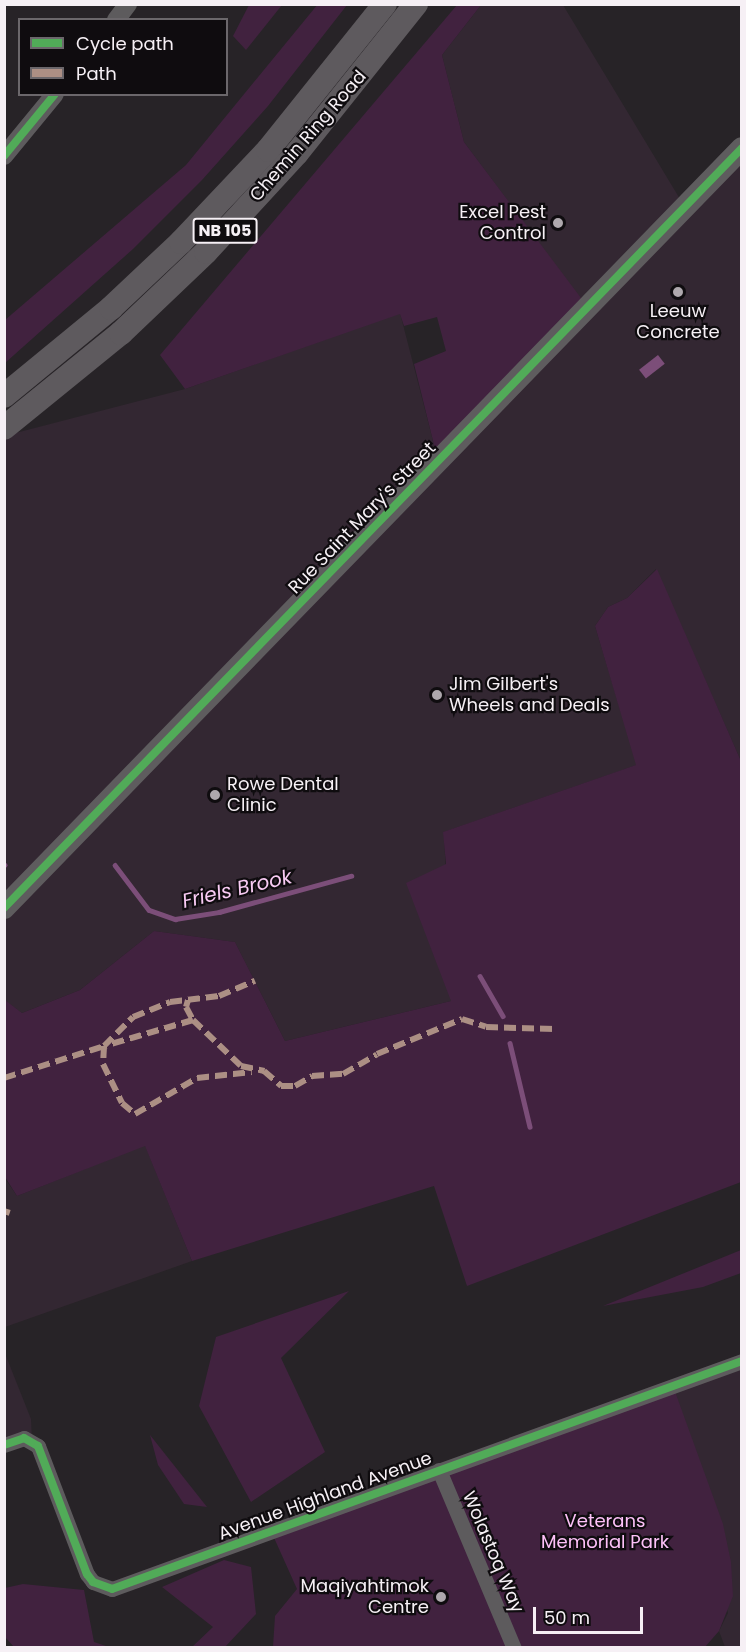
<!DOCTYPE html>
<html>
<head>
<meta charset="utf-8">
<style>
  body { margin:0 }
  #map { position:relative; width:746px; height:1652px; overflow:hidden; background:#272327; font-family:Poppins,sans-serif }
  div>[style] { position:absolute }
  .built>* { inset:0; background:#332732 }
  .green>* { inset:0; background:#41223f }
  .water>* { inset:0; background:#7c4e79; transform-origin:0 0 }
  .stream>* { height:4.5px; margin:-2.25px; padding:0 2.25px; transform-origin:2.25px; border-radius:2.25px; background:#7c4e79 }
  .minor>* { height:15px; margin:-7.5px; padding:0 7.5px; transform-origin:7.5px; border-radius:7.5px; background:#5d5b5d }
  .tertiary>* { height:18px; margin:-9px; padding:0 9px; transform-origin:9px; border-radius:9px; background:#5d5b5d }
  .primary>* { height:22px; margin:-11px; padding:0 11px; transform-origin:11px; border-radius:11px; background:#5e5c5e }
  .trunk>* { height:24px; margin:-12px; padding:0 12px; transform-origin:12px; border-radius:12px; background:#5e5a5e }
  .quiet>* { height:6px; margin-top:-3px; transform-origin:0; background:repeating-linear-gradient(90deg,#ac8f84 0 12px,transparent 0 18px) }
  .cycleway>* { height:8px; margin:-4px; padding:0 4px; transform-origin:4px; border-radius:4px; background:#51ab58 }
  .dots>* { width:16px; height:16px; translate:-50% -50%; box-sizing:border-box; border:3px solid #0f0c0f; border-radius:50% }
  span { translate:-50% -50%; white-space:nowrap; text-align:center; line-height:1.15; -webkit-text-stroke:4.5px #0f0c0f; paint-order:stroke }
  .shield-label span { padding:2px 4px; background:#0f0c0f; border:2px solid; border-radius:4px; -webkit-text-stroke-width:0 }
  .shield-label { font-size:16px; color:#f6f0f5; font-weight:700 }
  .street-label { font-size:18px; color:#f6f0f5 }
  .poi-label { font-size:18px; color:#f6f0f5 }
  .right { translate:-100% -50%; text-align:right }
  .left { translate:0 -50%; text-align:left }
  .park-label { font-size:18px; color:#fdc1f8 }
  .water-label { font-size:20px; color:#f9cbf4; font-style:italic }
  .frame { position:absolute; inset:0; border:6px solid #f6f0f5; pointer-events:none }
  .legend { position:absolute; left:18px; top:18px; width:210px; height:78px; box-sizing:border-box; background:#0f0c0f; border:2px solid #6b676b; margin:0; padding:8px 10px; list-style:none; font-size:18px; color:#f6f0f5 }
  .legend li { display:flex; align-items:center; gap:12px; height:30px }
  .legend b { width:30px; border:2px solid #6b676b }
  .scale { position:absolute; left:533px; top:1607px; width:110px; height:27px; box-sizing:border-box; border:3px solid #f6f0f5; border-top:0; padding-left:8px; font-size:18px; line-height:21px; white-space:nowrap; color:#f6f0f5; -webkit-text-stroke:4px #0f0c0f; paint-order:stroke }
</style>
</head>
<body>
<div id="map">
  <div class="built">
    <i style="clip-path:polygon(481px 5px,563px 5px,683px 204px,741px 146px,741px 761px,656px 569px,627px 598px,608px 607px,595px 626px,637px 765px,444px 832px,451px 1001px,285px 1041px,235px 942px,154px 931px,80px 990px,22px 1013px,4px 1000px,4px 436px,185px 389px,400px 313px,438px 460px,586px 306px,464px 142px,442px 55px)"></i>
    <i style="clip-path:polygon(145px 1145px,192px 1261px,5px 1327px,4px 1177px,17px 1196px)"></i>
    <i style="clip-path:polygon(4px 1351px,31px 1419px,32px 1441px,5px 1445px)"></i>
    <i style="clip-path:polygon(741px 1361px,741px 1647px,725px 1647px,719px 1631px,728px 1613px,673px 1386px)"></i>
  </div>
  <div class="green">
    <i style="clip-path:polygon(318px 4px,347px 5px,268px 106px,202px 180px,133px 249px,5px 363px,5px 320px,186px 165px)"></i>
    <i style="clip-path:polygon(249px 5px,282px 5px,246px 50px,233px 36px)"></i>
    <i style="clip-path:polygon(457px 5px,481px 5px,442px 55px,464px 142px,587px 306px,438px 461px,414px 364px,446px 351px,437px 317px,404px 326px,400px 314px,185px 389px,160px 355px)"></i>
    <i style="clip-path:polygon(657px 569px,741px 761px,741px 1182px,467px 1286px,434px 1186px,192px 1261px,145px 1146px,17px 1196px,5px 1177px,5px 1000px,22px 1013px,80px 990px,154px 931px,235px 942px,285px 1041px,451px 1001px,406px 883px,446px 864px,443px 832px,636px 765px,595px 626px,608px 607px,627px 598px)"></i>
    <i style="clip-path:polygon(741px 1250px,741px 1273px,703px 1287px,603px 1306px)"></i>
    <i style="clip-path:polygon(349px 1291px,281px 1358px,325px 1452px,251px 1502px,199px 1406px,216px 1337px)"></i>
    <i style="clip-path:polygon(673px 1386px,723px 1524px,731px 1562px,733px 1596px,719px 1631px,705px 1647px,273px 1647px,275px 1616px,297px 1589px,271px 1531px)"></i>
    <i style="clip-path:polygon(150px 1435px,207px 1507px,184px 1504px,158px 1465px)"></i>
    <i style="clip-path:polygon(224px 1560px,251px 1567px,256px 1614px,225px 1647px,192px 1647px,213px 1627px,162px 1587px)"></i>
    <i style="clip-path:polygon(23px 1584px,84px 1590px,94px 1642px,109px 1647px,14px 1647px,5px 1637px,5px 1588px)"></i>
  </div>
  <div class="water">
    <i style="left:658px;top:355px;width:11px;height:24px;rotate:52deg"></i>
  </div>
  <div class="stream">
    <i style="left:4px;top:864px;width:1px;rotate:45deg"></i>
    <i style="left:115px;top:865px;width:56px;rotate:52.9deg"></i>
    <i style="left:149px;top:910px;width:28px;rotate:19deg"></i>
    <i style="left:175px;top:919px;width:45px;rotate:-9deg"></i>
    <i style="left:219px;top:912px;width:137px;rotate:-15.3deg"></i>
    <i style="left:480px;top:976px;width:46px;rotate:60.1deg"></i>
    <i style="left:510px;top:1043px;width:86px;rotate:76.6deg"></i>
  </div>
  <div class="minor">
    <i style="left:4px;top:1445px;width:21px;rotate:-19deg"></i>
    <i style="left:24px;top:1438px;width:16px;rotate:30deg"></i>
    <i style="left:38px;top:1446px;width:137px;rotate:69.1deg"></i>
    <i style="left:87px;top:1574px;width:10px;rotate:53deg"></i>
    <i style="left:93px;top:1582px;width:20px;rotate:20deg"></i>
    <i style="left:112px;top:1589px;width:670px;rotate:-19.9deg"></i>
    <i style="left:439px;top:1470px;width:193px;rotate:67.2deg"></i>
  </div>
  <div class="tertiary">
    <i style="left:116px;top:20px;width:20px;rotate:-53deg"></i>
    <i style="left:4px;top:156px;width:80px;rotate:-50.6deg"></i>
  </div>
  <div class="primary">
    <i style="left:4px;top:908px;width:1059px;rotate:-45.84deg"></i>
  </div>
  <div class="trunk">
    <i style="left:4px;top:396px;width:139px;rotate:-39.4deg"></i>
    <i style="left:111px;top:308px;width:96px;rotate:-43.3deg"></i>
    <i style="left:181px;top:242px;width:127px;rotate:-46.6deg"></i>
    <i style="left:268px;top:150px;width:187px;rotate:-51.3deg"></i>
    <i style="left:4px;top:428px;width:151px;rotate:-39.1deg"></i>
    <i style="left:121px;top:333px;width:117px;rotate:-43.6deg"></i>
    <i style="left:206px;top:252px;width:134px;rotate:-47.4deg"></i>
    <i style="left:297px;top:153px;width:191px;rotate:-51.4deg"></i>
  </div>
  <div class="quiet">
    <i style="left:188px;top:1000px;width:7px;rotate:106deg"></i>
    <i style="left:186px;top:1007px;width:15px;rotate:62deg"></i>
    <i style="left:193px;top:1020px;width:66px;rotate:43.8deg"></i>
    <i style="left:241px;top:1066px;width:24px;rotate:12deg"></i>
    <i style="left:264px;top:1071px;width:23px;rotate:41deg"></i>
    <i style="left:281px;top:1086px;width:14px"></i>
    <i style="left:295px;top:1086px;width:20px;rotate:-30deg"></i>
    <i style="left:312px;top:1076px;width:31px;rotate:-4deg"></i>
    <i style="left:343px;top:1074px;width:39px;rotate:-30deg"></i>
    <i style="left:377px;top:1054px;width:92px;rotate:-22.4deg"></i>
    <i style="left:462px;top:1019px;width:25px;rotate:18deg"></i>
    <i style="left:486px;top:1027px;width:69px;rotate:1.7deg"></i>
    <i style="left:193px;top:1020px;width:93px;rotate:163.7deg"></i>
    <i style="left:104px;top:1046px;width:18px;rotate:93deg"></i>
    <i style="left:103px;top:1064px;width:43px;rotate:64deg"></i>
    <i style="left:122px;top:1103px;width:17px;rotate:40deg"></i>
    <i style="left:135px;top:1114px;width:72px;rotate:-30.1deg"></i>
    <i style="left:197px;top:1078px;width:55px;rotate:-6.2deg"></i>
    <i style="left:4px;top:1078px;width:105px;rotate:-17.7deg"></i>
    <i style="left:104px;top:1046px;width:41px;rotate:-45deg"></i>
    <i style="left:133px;top:1017px;width:40px;rotate:-22deg"></i>
    <i style="left:170px;top:1002px;width:49px;rotate:-7deg"></i>
    <i style="left:219px;top:996px;width:39px;rotate:-23deg"></i>
    <i style="left:4px;top:1211px;width:6px;rotate:18deg"></i>
  </div>
  <div class="cycleway">
    <i style="left:4px;top:156px;width:80px;rotate:-50.6deg"></i>
    <i style="left:4px;top:908px;width:1059px;rotate:-45.84deg"></i>
    <i style="left:4px;top:1445px;width:21px;rotate:-19deg"></i>
    <i style="left:24px;top:1438px;width:16px;rotate:30deg"></i>
    <i style="left:38px;top:1446px;width:137px;rotate:69.1deg"></i>
    <i style="left:87px;top:1574px;width:10px;rotate:53deg"></i>
    <i style="left:93px;top:1582px;width:20px;rotate:20deg"></i>
    <i style="left:112px;top:1589px;width:670px;rotate:-19.9deg"></i>
  </div>
  <div class="dots">
    <i style="left:558px;top:223px;background:#aea8ad"></i>
    <i style="left:678px;top:292px;background:#aea8ad"></i>
    <i style="left:437px;top:695px;background:#aea8ad"></i>
    <i style="left:215px;top:795px;background:#aea8ad"></i>
    <i style="left:441px;top:1597px;background:#aea8ad"></i>
  </div>
  <div class="shield-label">
    <span style="left:225px;top:231px">NB 105</span>
  </div>
  <div class="street-label">
    <span style="left:308px;top:136px;rotate:-49deg">Chemin Ring Road</span>
    <span style="left:362px;top:518px;rotate:-46deg">Rue Saint Mary's Street</span>
    <span style="left:325px;top:1496px;rotate:-20deg">Avenue Highland Avenue</span>
    <span style="left:493px;top:1552px;rotate:67deg">Wolastoq Way</span>
  </div>
  <div class="poi-label">
    <span class="right" style="left:546px;top:223px">Excel Pest<br>Control</span>
    <span style="left:678px;top:322px">Leeuw<br>Concrete</span>
    <span class="left" style="left:449px;top:695px">Jim Gilbert's<br>Wheels and Deals</span>
    <span class="left" style="left:227px;top:795px">Rowe Dental<br>Clinic</span>
    <span class="right" style="left:429px;top:1597px">Maqiyahtimok<br>Centre</span>
  </div>
  <div class="park-label">
    <span style="left:605px;top:1532px">Veterans<br>Memorial Park</span>
  </div>
  <div class="water-label">
    <span style="left:237px;top:889px;rotate:-13deg">Friels Brook</span>
  </div>
  <div class="frame"></div>
  <ul class="legend">
  <li><b style="height:8px;background:#51ab58"></b>Cycle path</li>
  <li><b style="height:8px;background:#ac8f84"></b>Path</li>
  </ul>
  <div class="scale">50 m</div>
</div>
</body>
</html>
